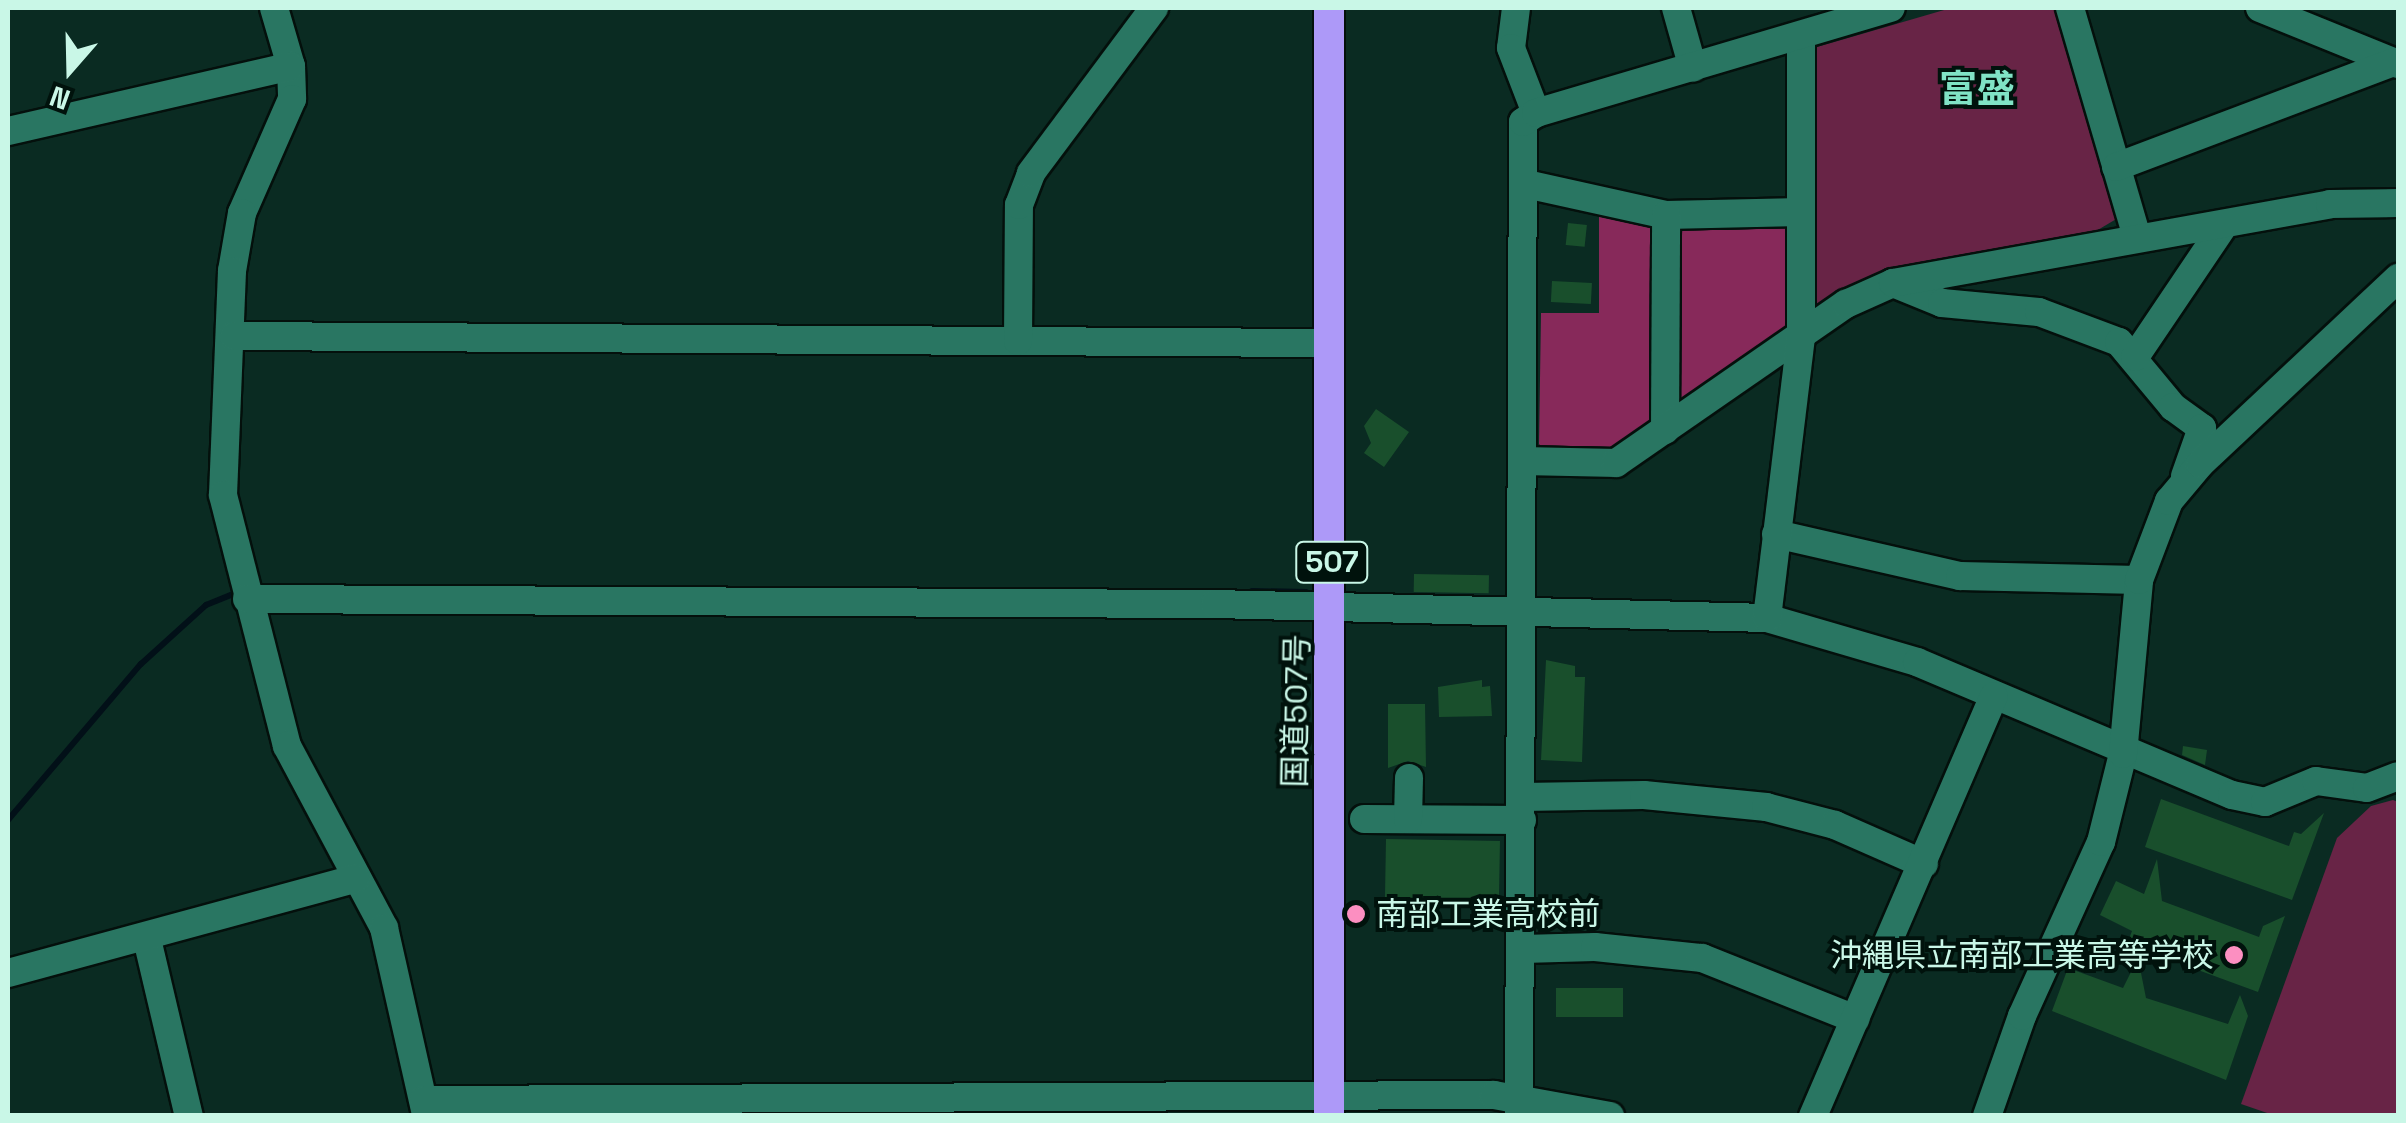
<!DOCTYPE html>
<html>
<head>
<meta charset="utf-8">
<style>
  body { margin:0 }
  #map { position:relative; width:2406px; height:1123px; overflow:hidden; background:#0a2b22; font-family:"Space Grotesk","Noto Sans JP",sans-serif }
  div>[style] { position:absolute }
  .green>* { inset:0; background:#682446 }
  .forest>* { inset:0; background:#87295a }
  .stream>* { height:6px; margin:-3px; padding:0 3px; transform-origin:3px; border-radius:3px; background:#021018 }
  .building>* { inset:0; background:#194f2c; transform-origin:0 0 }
  .roads { filter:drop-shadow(2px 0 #04100c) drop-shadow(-2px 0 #04100c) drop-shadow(0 2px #04100c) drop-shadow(0 -2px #04100c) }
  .minor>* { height:28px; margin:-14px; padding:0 14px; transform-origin:14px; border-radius:14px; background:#297662 }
  .highway>* { height:30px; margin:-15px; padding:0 15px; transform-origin:15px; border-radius:15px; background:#ad99f8 }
  .dots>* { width:28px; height:28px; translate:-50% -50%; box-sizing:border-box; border:5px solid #00120c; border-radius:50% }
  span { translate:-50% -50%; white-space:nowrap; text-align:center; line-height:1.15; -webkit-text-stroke:8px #00120c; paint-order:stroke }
  .shield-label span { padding:2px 8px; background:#00120c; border:2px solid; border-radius:8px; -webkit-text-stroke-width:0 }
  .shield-label { font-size:30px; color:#c9f7e7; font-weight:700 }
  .street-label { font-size:32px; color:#c9f7e7 }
  .poi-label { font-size:32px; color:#c9f7e7 }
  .left { translate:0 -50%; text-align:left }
  .right { translate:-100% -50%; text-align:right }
  .quarter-label { font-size:38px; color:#80e3c5; font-weight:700 }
  .frame { position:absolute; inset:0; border:10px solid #c9f7e7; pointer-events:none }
  .north { position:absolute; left:20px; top:20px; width:100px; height:100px; -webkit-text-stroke:8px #00120c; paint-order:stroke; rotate:200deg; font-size:28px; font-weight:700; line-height:40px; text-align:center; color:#c9f7e7 }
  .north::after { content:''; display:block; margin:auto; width:35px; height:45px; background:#c9f7e7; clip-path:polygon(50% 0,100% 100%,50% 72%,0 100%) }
</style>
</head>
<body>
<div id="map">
  <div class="green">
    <i style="clip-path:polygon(1951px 8px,2058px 8px,2118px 218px,2096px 231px,1892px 272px,1843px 290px,1811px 319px,1809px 55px,1817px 47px)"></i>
    <i style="clip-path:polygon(2393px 800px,2398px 802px,2398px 1115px,2273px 1115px,2241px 1104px,2337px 838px,2371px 806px)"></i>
  </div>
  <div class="forest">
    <i style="clip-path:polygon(1599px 211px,1650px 222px,1657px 230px,1656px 410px,1646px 432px,1616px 452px,1546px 452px,1539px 444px,1541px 313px,1599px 313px)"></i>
    <i style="clip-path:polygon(1679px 222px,1794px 226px,1789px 335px,1689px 404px,1673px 397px)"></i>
  </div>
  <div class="stream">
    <i style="left:257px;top:586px;width:53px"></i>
    <i style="left:1252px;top:591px;width:54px;rotate:1.1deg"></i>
    <i style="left:8px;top:820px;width:205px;rotate:-49.6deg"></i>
    <i style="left:141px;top:664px;width:88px;rotate:-42.2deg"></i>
    <i style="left:206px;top:605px;width:37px;rotate:-22deg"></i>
  </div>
  <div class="building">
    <i style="left:1568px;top:223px;width:19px;height:22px;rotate:6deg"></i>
    <i style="left:1552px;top:281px;width:40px;height:21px;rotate:3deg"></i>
    <i style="clip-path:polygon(1376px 409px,1409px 432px,1384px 467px,1364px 453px,1371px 443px,1364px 426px)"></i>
    <i style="left:1414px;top:574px;width:75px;height:18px;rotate:1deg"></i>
    <i style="clip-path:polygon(1546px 660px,1575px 666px,1575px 677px,1585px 677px,1582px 762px,1541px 760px)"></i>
    <i style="clip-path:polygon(1482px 680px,1482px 687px,1490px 686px,1492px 716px,1439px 717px,1438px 687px)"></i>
    <i style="clip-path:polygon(1388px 704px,1425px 704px,1426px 767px,1408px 761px,1388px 768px)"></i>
    <i style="clip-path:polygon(2183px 746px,2207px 750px,2205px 765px,2182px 755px)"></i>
    <i style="clip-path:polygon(2161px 799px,2289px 846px,2294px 832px,2301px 834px,2324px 813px,2292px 900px,2145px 847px)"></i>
    <i style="left:1386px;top:839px;width:114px;height:59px;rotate:1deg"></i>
    <i style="clip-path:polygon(2157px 859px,2162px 901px,2259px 937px,2263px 926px,2285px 916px,2258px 992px,2127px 944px,2132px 931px,2100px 915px,2116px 881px,2144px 894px)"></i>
    <i style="clip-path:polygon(2138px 958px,2146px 998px,2228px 1024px,2240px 995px,2248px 1016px,2226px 1080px,2052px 1011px,2068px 968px,2123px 988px)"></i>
    <i style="left:1556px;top:988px;width:67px;height:29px"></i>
  </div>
  <div class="roads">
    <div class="minor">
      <i style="left:274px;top:8px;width:60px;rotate:73.7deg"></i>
      <i style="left:291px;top:66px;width:33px;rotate:88deg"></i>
      <i style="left:292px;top:99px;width:124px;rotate:113.7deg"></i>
      <i style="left:242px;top:213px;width:59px;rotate:99.8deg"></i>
      <i style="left:232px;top:271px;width:224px;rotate:92.3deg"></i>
      <i style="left:223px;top:495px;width:259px;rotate:75.7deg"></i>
      <i style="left:287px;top:746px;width:206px;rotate:61.9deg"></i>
      <i style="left:384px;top:928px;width:191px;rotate:77.3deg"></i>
      <i style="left:1516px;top:8px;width:40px;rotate:97.1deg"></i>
      <i style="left:1511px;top:48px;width:70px;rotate:69deg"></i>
      <i style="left:1676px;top:8px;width:62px;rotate:74.2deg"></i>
      <i style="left:2070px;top:8px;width:239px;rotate:73.7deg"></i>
      <i style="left:2260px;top:8px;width:149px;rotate:22.1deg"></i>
      <i style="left:8px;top:131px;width:290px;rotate:-12.9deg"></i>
      <i style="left:2116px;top:167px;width:297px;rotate:-20.7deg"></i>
      <i style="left:1526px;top:184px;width:143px;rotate:12.5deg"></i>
      <i style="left:1666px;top:215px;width:135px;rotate:-1.3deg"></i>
      <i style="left:1893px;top:283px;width:53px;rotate:22.2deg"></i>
      <i style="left:1942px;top:303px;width:97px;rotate:5.3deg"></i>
      <i style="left:2039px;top:312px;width:85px;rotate:20.6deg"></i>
      <i style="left:2119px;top:342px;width:85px;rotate:50.3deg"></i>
      <i style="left:2173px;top:407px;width:36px;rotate:36deg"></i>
      <i style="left:2202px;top:428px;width:51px;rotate:109.5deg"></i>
      <i style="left:234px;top:336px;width:1096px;rotate:0.37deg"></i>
      <i style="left:1018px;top:341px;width:136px;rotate:-89.6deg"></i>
      <i style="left:1019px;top:205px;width:34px;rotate:-69deg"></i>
      <i style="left:1031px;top:173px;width:206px;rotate:-53.3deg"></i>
      <i style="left:2135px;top:357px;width:159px;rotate:-56deg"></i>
      <i style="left:1665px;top:430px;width:215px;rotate:-89.7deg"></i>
      <i style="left:1524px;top:461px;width:92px;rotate:1.2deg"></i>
      <i style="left:1616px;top:463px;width:280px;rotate:-34.7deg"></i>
      <i style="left:1846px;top:304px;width:51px;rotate:-24.1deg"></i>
      <i style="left:1893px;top:283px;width:444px;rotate:-10.2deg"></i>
      <i style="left:2330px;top:204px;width:68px;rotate:-0.8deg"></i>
      <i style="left:1776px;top:534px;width:189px;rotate:12.9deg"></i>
      <i style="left:1960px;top:576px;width:179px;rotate:1.3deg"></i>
      <i style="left:247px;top:599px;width:968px;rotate:0.3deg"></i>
      <i style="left:1215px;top:604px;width:552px;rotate:1.45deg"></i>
      <i style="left:1767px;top:618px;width:156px;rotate:16.3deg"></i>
      <i style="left:1917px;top:662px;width:342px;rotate:22.9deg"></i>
      <i style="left:2232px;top:795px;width:34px;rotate:12deg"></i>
      <i style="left:2265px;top:802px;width:55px;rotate:-22.4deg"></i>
      <i style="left:2316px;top:781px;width:51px;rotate:7.8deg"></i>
      <i style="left:2367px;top:788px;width:33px;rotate:-21deg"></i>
      <i style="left:1767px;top:618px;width:282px;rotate:-83.1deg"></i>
      <i style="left:1801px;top:338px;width:301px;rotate:-90deg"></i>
      <i style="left:1522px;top:797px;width:122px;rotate:-0.9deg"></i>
      <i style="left:1644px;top:795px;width:123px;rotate:5.6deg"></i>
      <i style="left:1766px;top:807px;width:71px;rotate:14.6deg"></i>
      <i style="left:1835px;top:825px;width:97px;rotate:23.7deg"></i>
      <i style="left:1364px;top:819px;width:158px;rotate:0.4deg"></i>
      <i style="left:1408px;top:819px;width:41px;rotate:-88.6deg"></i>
      <i style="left:147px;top:939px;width:182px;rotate:76.7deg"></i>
      <i style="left:1523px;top:949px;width:72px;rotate:-1.6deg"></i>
      <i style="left:1595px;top:947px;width:108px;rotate:5.9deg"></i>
      <i style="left:1702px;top:958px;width:165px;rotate:21.7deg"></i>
      <i style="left:8px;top:973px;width:360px;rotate:-15.2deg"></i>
      <i style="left:424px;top:1100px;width:1070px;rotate:-0.27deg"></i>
      <i style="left:1494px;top:1095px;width:118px;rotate:10.3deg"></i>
      <i style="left:1519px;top:1116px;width:994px;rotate:-89.77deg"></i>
      <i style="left:1523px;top:122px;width:16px;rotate:-35deg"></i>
      <i style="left:1536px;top:113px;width:370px;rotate:-16.5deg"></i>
      <i style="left:1813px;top:1116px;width:457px;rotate:-66.7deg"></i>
      <i style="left:1987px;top:1116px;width:106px;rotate:-70.7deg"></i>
      <i style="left:2022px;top:1016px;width:191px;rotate:-65.6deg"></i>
      <i style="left:2101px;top:842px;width:91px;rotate:-76deg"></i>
      <i style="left:2123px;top:754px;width:175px;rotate:-84.7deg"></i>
      <i style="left:2139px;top:580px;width:85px;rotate:-69.2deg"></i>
      <i style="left:2169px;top:501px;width:48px;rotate:-50deg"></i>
      <i style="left:2200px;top:464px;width:272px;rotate:-43.2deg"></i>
    </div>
    <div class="highway">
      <i style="left:1329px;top:1116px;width:1108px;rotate:-90deg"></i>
    </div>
  </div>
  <div class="dots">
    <i style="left:1356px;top:914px;background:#fc8fc1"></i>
    <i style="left:2234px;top:955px;background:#fc8fc1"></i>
  </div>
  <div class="shield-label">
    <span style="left:1332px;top:562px">507</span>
  </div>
  <div class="street-label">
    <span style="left:1296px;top:711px;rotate:-89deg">国道507号</span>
  </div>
  <div class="poi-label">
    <span class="left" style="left:1376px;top:914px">南部工業高校前</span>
    <span class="right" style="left:2214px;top:955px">沖縄県立南部工業高等学校</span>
  </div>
  <div class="quarter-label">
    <span style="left:1977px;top:90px">富盛</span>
  </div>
  <div class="frame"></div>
  <div class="north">N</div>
</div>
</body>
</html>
